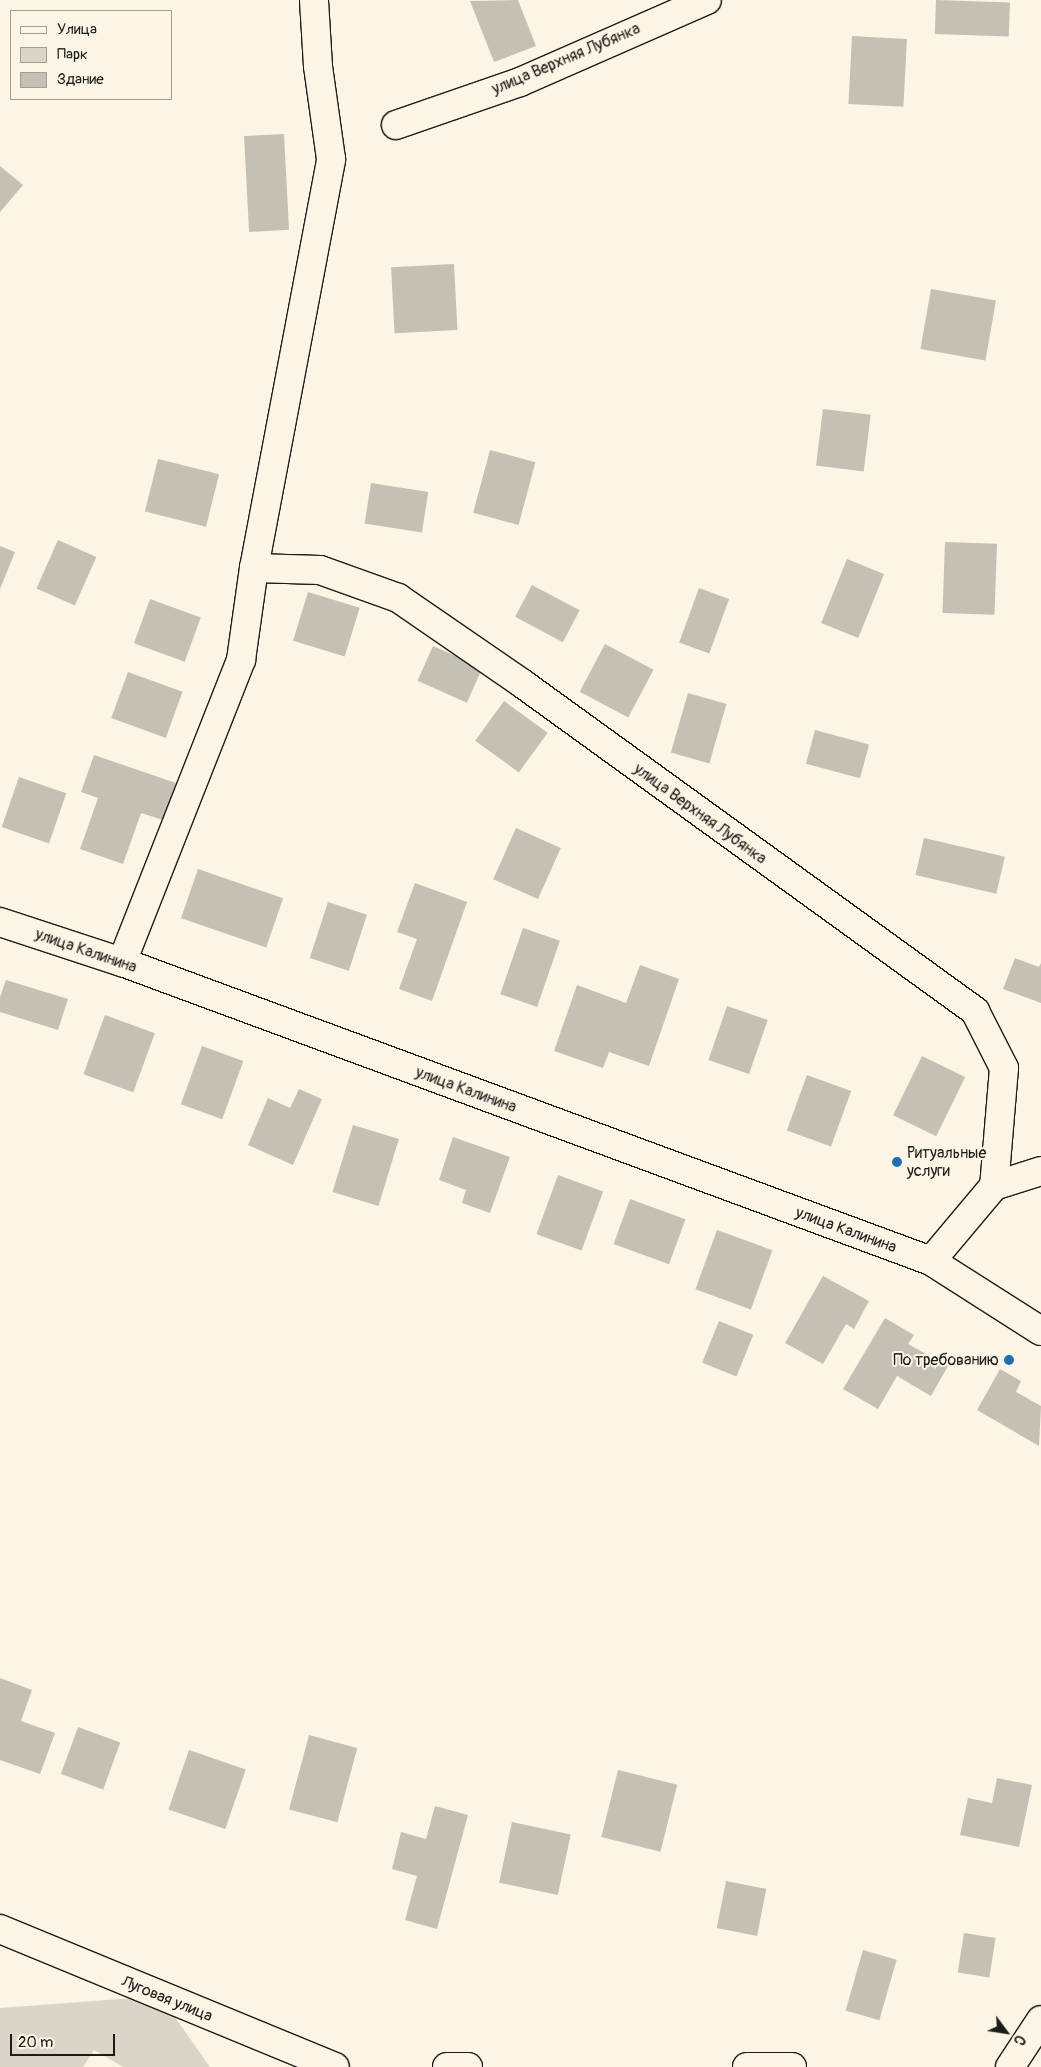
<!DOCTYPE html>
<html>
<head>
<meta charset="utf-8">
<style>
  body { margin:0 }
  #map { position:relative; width:1041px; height:2067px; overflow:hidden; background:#fcf5e5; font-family:Pangolin,sans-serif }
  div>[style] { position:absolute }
  .green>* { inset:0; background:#dbd5c8 }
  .building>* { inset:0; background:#c4c0b3; transform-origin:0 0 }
  .roads { filter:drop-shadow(1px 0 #1c1c1c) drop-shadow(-1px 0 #1c1c1c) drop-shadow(0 1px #1c1c1c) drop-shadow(0 -1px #1c1c1c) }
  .minor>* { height:28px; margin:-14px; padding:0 14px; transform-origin:14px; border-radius:14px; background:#fcf5e5 }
  .dots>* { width:14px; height:14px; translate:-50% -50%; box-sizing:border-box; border:2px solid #fcf5e5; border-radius:50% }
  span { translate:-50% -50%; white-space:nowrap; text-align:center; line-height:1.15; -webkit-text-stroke:4px #fcf5e5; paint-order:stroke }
  .street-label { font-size:16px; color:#1c1c1c }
  .poi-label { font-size:16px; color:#1c1c1c }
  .left { translate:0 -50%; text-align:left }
  .right { translate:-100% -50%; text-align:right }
  .legend { position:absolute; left:10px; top:10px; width:162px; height:90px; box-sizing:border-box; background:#fcf5e5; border:1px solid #a29e95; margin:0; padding:6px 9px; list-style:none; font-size:15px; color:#1c1c1c }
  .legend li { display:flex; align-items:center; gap:10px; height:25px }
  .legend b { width:25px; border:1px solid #a29e95 }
  .north { position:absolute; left:981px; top:2007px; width:50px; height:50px; -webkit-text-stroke:4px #fcf5e5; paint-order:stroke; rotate:121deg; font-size:14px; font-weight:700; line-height:20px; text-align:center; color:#1c1c1c }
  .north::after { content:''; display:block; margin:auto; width:18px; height:22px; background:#1c1c1c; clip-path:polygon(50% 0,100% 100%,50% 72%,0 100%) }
  .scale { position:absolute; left:10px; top:2034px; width:105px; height:22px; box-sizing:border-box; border:2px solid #1c1c1c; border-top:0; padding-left:6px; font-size:15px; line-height:18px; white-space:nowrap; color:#1c1c1c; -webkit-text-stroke:4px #fcf5e5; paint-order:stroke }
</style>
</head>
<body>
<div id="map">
  <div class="green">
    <i style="clip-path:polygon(160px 1996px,210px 2067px,123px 2067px,94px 2050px,83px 2067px,0 2067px,0 2008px)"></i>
  </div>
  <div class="building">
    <i style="clip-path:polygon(518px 0,536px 46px,494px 62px,470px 1px)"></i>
    <i style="left:936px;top:0;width:74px;height:34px;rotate:2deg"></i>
    <i style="left:852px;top:36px;width:55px;height:68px;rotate:3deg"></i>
    <i style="left:284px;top:134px;width:96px;height:40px;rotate:87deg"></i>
    <i style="clip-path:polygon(0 166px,23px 185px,0 212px)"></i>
    <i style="left:454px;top:264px;width:66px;height:63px;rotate:87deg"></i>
    <i style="left:931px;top:289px;width:66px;height:61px;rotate:10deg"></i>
    <i style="left:823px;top:409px;width:48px;height:57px;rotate:7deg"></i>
    <i style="left:490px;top:450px;width:47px;height:65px;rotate:15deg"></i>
    <i style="left:158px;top:459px;width:63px;height:54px;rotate:14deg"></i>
    <i style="left:371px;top:483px;width:58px;height:41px;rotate:9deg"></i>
    <i style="left:58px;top:540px;width:42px;height:53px;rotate:24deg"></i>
    <i style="left:945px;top:542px;width:52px;height:71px;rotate:2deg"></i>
    <i style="clip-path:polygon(0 546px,15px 552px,0 589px)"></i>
    <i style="left:847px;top:559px;width:40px;height:69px;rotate:22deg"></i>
    <i style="left:532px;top:585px;width:54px;height:36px;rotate:28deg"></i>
    <i style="left:699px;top:588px;width:32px;height:58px;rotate:20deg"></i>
    <i style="left:308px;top:592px;width:54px;height:51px;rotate:17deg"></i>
    <i style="left:150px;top:599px;width:54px;height:47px;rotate:20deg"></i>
    <i style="left:605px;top:644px;width:55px;height:54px;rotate:28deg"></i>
    <i style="left:433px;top:646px;width:54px;height:38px;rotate:24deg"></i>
    <i style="left:128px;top:672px;width:58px;height:49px;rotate:20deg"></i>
    <i style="left:688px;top:693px;width:40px;height:62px;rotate:16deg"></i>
    <i style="left:504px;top:701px;width:54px;height:49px;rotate:36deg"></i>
    <i style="left:815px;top:730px;width:56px;height:35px;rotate:15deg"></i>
    <i style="clip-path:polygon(94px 755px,176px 783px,163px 820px,141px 813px,123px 864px,80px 849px,98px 798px,81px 792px)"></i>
    <i style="left:19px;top:777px;width:50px;height:53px;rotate:19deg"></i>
    <i style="left:516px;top:828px;width:49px;height:56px;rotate:24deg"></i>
    <i style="left:924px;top:838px;width:83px;height:38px;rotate:13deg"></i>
    <i style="left:198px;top:869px;width:90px;height:52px;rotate:19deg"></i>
    <i style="clip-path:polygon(415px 883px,467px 902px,432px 1001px,399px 989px,417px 939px,397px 932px)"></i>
    <i style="left:328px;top:902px;width:41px;height:59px;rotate:18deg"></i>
    <i style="left:523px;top:928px;width:39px;height:70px;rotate:19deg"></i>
    <i style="clip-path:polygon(1015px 958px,1039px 967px,1041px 963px,1041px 1003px,1003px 989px)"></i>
    <i style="clip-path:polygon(640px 965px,679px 979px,649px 1066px,609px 1052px,603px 1068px,554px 1051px,577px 985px,626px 1003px)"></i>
    <i style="clip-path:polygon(6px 980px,68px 999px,58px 1030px,0 1012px,0 997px)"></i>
    <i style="left:727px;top:1006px;width:43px;height:57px;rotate:19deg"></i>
    <i style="left:105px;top:1015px;width:53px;height:63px;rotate:20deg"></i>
    <i style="left:202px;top:1046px;width:44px;height:62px;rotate:20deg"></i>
    <i style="left:922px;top:1056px;width:48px;height:66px;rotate:26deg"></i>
    <i style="left:807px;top:1075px;width:47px;height:59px;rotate:20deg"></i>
    <i style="clip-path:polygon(299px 1089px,322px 1099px,293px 1165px,248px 1145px,268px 1098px,290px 1108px)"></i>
    <i style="left:353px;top:1125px;width:48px;height:70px;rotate:17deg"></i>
    <i style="clip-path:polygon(453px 1137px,510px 1157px,490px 1213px,462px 1203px,466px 1190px,439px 1180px)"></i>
    <i style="left:558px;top:1175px;width:48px;height:63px;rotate:20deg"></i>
    <i style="left:630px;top:1199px;width:59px;height:48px;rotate:20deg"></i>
    <i style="left:717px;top:1230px;width:59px;height:63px;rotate:20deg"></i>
    <i style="clip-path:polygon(823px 1276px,869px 1301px,854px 1329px,846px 1324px,823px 1364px,785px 1343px)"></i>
    <i style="clip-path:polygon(885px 1318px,914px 1335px,908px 1344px,948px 1366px,931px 1396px,897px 1376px,878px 1409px,843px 1389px)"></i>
    <i style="left:719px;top:1321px;width:37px;height:45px;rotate:22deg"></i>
    <i style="clip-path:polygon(1000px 1369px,1021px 1381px,1016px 1392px,1041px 1406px,1039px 1446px,977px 1410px)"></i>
    <i style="clip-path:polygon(0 1678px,32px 1690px,21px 1721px,55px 1733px,40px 1774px,0 1760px)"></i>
    <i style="left:78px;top:1727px;width:45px;height:50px;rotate:20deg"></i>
    <i style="left:309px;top:1735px;width:50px;height:77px;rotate:15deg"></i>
    <i style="left:189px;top:1750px;width:60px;height:63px;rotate:19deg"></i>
    <i style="left:618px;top:1770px;width:61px;height:69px;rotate:14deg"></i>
    <i style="clip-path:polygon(997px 1778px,1032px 1785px,1019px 1847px,960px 1835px,968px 1798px,992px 1803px)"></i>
    <i style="clip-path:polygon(435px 1806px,468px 1815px,437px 1929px,405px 1920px,417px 1876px,392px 1869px,401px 1832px,426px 1839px)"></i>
    <i style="left:512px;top:1822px;width:60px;height:62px;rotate:12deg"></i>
    <i style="left:726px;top:1881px;width:41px;height:48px;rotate:11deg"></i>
    <i style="left:964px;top:1933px;width:32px;height:40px;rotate:9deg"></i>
    <i style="left:863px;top:1950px;width:35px;height:63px;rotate:16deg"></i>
  </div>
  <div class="roads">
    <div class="minor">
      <i style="left:396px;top:125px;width:131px;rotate:-19.1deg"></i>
      <i style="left:520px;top:82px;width:204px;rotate:-23.7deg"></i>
      <i style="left:254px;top:568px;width:66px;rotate:1.7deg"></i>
      <i style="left:320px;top:570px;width:83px;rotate:19.7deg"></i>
      <i style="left:398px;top:598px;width:152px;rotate:34.5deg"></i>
      <i style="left:523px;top:684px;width:558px;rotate:35.88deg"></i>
      <i style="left:975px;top:1011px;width:64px;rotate:63deg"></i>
      <i style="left:1004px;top:1068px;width:118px;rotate:94.8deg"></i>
      <i style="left:0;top:922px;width:128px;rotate:18.2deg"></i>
      <i style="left:122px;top:962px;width:862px;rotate:20.28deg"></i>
      <i style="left:931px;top:1261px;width:130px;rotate:32.5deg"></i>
      <i style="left:122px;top:962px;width:325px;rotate:-68.5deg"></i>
      <i style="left:241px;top:660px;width:93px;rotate:-82deg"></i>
      <i style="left:254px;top:568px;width:416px;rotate:-79.3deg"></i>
      <i style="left:331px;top:159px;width:94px;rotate:-98deg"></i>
      <i style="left:318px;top:66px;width:66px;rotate:-93.5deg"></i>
      <i style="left:931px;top:1261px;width:98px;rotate:-50deg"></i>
      <i style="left:994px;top:1186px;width:49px;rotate:-17.7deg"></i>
      <i style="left:0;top:1929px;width:362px;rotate:22.4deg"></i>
      <i style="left:447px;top:2067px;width:21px"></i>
      <i style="left:747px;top:2067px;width:45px"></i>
      <i style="left:1010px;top:2067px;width:56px;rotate:-56.6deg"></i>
    </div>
  </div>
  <div class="dots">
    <i style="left:897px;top:1162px;background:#1f6fb2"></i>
    <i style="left:1009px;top:1360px;background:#1f6fb2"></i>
  </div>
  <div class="street-label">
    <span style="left:566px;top:59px;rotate:-23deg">улица Верхняя Лубянка</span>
    <span style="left:700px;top:814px;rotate:36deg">улица Верхняя Лубянка</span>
    <span style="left:86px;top:951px;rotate:19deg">улица Калинина</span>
    <span style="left:466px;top:1090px;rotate:20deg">улица Калинина</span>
    <span style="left:846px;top:1230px;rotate:20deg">улица Калинина</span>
    <span style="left:167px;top:1999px;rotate:22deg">Луговая улица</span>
  </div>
  <div class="poi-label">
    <span class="left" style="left:907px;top:1162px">Ритуальные<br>услуги</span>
    <span class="right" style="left:999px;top:1360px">По требованию</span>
  </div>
  <ul class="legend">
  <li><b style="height:6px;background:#fcf5e5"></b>Улица</li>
  <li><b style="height:14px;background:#dbd5c8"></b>Парк</li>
  <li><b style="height:14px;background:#c4c0b3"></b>Здание</li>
  </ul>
  <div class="north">С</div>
  <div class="scale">20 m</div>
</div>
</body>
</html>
